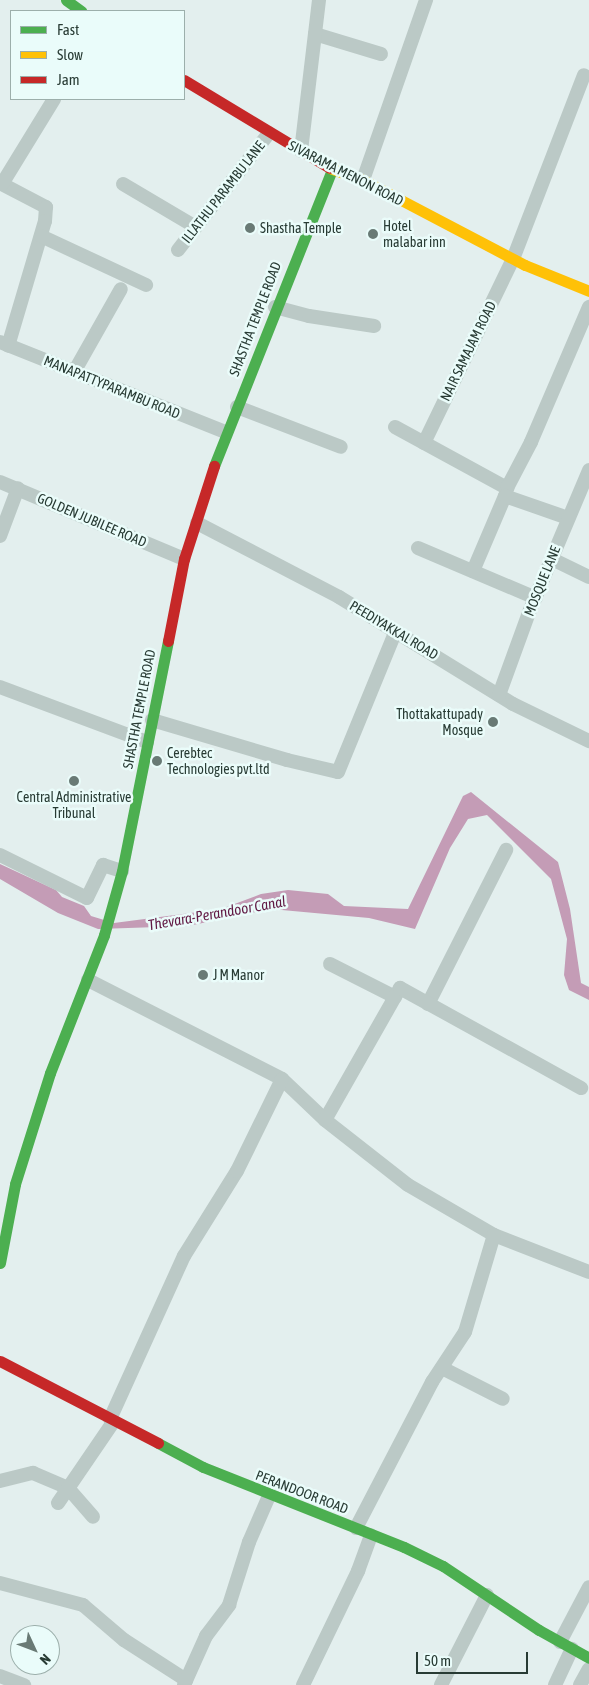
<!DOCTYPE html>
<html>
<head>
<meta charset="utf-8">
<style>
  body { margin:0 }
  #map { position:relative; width:589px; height:1685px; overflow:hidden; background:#e3efee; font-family:"Asap Condensed",sans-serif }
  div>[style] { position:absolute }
  .water>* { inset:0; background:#c49cb6 }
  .street>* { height:14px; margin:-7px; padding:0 7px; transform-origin:7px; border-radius:7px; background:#bbc9c6 }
  .fast>* { height:11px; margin:-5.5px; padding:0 5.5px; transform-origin:5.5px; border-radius:5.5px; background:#4caf50 }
  .slow>* { height:11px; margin:-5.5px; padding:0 5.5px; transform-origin:5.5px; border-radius:5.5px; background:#ffc107 }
  .jam>* { height:11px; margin:-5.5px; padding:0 5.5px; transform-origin:5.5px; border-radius:5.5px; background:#c62828 }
  .dots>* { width:14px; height:14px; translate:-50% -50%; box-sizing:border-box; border:2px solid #eafcfa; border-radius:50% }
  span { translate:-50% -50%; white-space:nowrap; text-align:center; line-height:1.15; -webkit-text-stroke:5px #eafcfa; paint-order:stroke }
  .street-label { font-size:14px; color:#283b34 }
  .poi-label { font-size:14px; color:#283b34 }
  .left { translate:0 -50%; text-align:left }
  .right { translate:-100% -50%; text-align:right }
  .water-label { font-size:15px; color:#611944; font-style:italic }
  .legend { position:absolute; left:10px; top:10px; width:175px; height:90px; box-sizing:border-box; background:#eafcfa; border:1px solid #9cafab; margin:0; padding:6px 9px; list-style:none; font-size:15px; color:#283b34 }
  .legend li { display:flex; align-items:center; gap:10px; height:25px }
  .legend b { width:25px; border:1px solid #9cafab }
  .north { position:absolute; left:10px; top:1625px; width:50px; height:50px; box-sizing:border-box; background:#eafcfa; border:1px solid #9cafab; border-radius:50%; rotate:133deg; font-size:14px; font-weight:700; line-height:20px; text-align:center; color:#283b34 }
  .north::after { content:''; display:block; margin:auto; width:18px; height:22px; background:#697a75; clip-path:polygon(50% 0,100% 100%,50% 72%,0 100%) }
  .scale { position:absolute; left:416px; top:1652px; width:112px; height:22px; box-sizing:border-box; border:2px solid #283b34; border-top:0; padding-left:6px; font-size:15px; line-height:18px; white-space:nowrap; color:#283b34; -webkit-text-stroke:4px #eafcfa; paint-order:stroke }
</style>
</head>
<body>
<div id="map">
  <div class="water">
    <i style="clip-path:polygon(471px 792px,558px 862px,570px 909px,581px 983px,589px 987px,589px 1000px,569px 990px,564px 975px,567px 939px,551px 879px,487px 815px,468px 819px,450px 848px,415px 929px,369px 918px,271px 909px,188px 926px,98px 929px,58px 913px,0 879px,0 864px,56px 890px,62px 897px,84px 906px,91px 916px,114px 923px,221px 909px,261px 894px,288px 890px,328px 894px,344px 906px,408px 909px,463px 796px)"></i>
  </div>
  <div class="street">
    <i style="left:315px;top:34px;width:69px;rotate:16.9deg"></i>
    <i style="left:301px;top:151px;width:152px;rotate:-83.2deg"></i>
    <i style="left:363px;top:180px;width:191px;rotate:-70.7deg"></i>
    <i style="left:0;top:183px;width:52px;rotate:27.6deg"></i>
    <i style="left:46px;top:207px;width:14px;rotate:94deg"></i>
    <i style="left:45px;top:221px;width:130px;rotate:106.5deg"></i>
    <i style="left:2px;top:184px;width:100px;rotate:-58.5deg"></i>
    <i style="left:123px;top:184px;width:82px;rotate:30.6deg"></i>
    <i style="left:41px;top:236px;width:116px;rotate:25deg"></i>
    <i style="left:178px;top:250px;width:148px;rotate:-52.1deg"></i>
    <i style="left:275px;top:307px;width:35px;rotate:15deg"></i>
    <i style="left:309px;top:316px;width:66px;rotate:8.7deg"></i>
    <i style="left:0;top:342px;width:242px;rotate:21.8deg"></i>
    <i style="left:74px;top:372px;width:95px;rotate:-60.5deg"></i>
    <i style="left:237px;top:407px;width:111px;rotate:21deg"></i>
    <i style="left:395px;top:427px;width:128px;rotate:28.6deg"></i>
    <i style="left:507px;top:488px;width:52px;rotate:-62.4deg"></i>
    <i style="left:531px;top:442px;width:147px;rotate:-66.8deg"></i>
    <i style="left:424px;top:443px;width:204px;rotate:-64.2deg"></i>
    <i style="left:513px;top:259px;width:197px;rotate:-68.9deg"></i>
    <i style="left:0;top:482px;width:199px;rotate:22.7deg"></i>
    <i style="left:197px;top:523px;width:160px;rotate:27.5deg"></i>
    <i style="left:339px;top:597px;width:204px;rotate:31.6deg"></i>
    <i style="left:513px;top:704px;width:85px;rotate:26deg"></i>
    <i style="left:0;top:536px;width:51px;rotate:-69.4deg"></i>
    <i style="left:418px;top:548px;width:128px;rotate:23deg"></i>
    <i style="left:552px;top:559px;width:41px;rotate:25.9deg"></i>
    <i style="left:473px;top:571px;width:82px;rotate:-66.9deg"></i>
    <i style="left:505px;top:496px;width:67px;rotate:19.2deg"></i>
    <i style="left:0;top:687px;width:157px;rotate:20.5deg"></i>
    <i style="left:499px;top:695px;width:90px;rotate:-70deg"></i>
    <i style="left:530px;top:610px;width:152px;rotate:-67.1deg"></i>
    <i style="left:152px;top:720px;width:141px;rotate:16.5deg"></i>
    <i style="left:287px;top:760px;width:52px;rotate:13.2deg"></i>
    <i style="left:338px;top:772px;width:150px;rotate:-67.7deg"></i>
    <i style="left:0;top:855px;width:97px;rotate:26.3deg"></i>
    <i style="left:87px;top:898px;width:37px;rotate:-64deg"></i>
    <i style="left:103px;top:865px;width:20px;rotate:18deg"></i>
    <i style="left:330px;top:964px;width:73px;rotate:26.9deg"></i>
    <i style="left:88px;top:980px;width:218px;rotate:27deg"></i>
    <i style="left:282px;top:1079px;width:59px;rotate:43.6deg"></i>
    <i style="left:325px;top:1120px;width:105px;rotate:38.1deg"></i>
    <i style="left:408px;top:1185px;width:99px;rotate:30.2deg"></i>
    <i style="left:494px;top:1235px;width:102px;rotate:21.3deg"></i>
    <i style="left:428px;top:1004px;width:173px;rotate:-63.1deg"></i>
    <i style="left:325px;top:1120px;width:152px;rotate:-60.4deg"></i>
    <i style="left:400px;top:988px;width:207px;rotate:28.9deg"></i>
    <i style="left:442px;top:1368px;width:68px;rotate:26.9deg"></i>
    <i style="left:110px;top:1419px;width:179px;rotate:-65.6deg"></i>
    <i style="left:184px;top:1256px;width:100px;rotate:-58.1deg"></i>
    <i style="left:237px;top:1171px;width:102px;rotate:-63.9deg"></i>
    <i style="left:0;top:1481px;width:34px;rotate:-14deg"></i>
    <i style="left:33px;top:1473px;width:38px;rotate:23deg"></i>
    <i style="left:68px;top:1488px;width:38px;rotate:49deg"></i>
    <i style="left:58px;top:1503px;width:99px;rotate:-55.7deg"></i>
    <i style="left:356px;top:1528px;width:165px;rotate:-62.5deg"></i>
    <i style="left:432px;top:1382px;width:60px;rotate:-56.6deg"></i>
    <i style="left:465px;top:1332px;width:101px;rotate:-73.4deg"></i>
    <i style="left:0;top:1583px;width:86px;rotate:14.8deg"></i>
    <i style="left:83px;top:1605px;width:54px;rotate:40.5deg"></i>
    <i style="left:124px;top:1640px;width:74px;rotate:32.8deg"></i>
    <i style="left:560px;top:1642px;width:62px;rotate:-62.2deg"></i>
    <i style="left:0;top:1676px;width:26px;rotate:21deg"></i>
    <i style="left:184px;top:1685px;width:54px;rotate:-65.8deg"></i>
    <i style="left:206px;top:1636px;width:39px;rotate:-53deg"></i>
    <i style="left:229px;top:1605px;width:66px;rotate:-72.4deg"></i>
    <i style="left:249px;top:1542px;width:50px;rotate:-66.5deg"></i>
    <i style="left:303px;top:1685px;width:127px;rotate:-64.2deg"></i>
    <i style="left:358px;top:1571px;width:38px;rotate:-70deg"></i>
    <i style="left:441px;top:1685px;width:101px;rotate:-62.9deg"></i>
    <i style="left:555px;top:1685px;width:40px;rotate:-65deg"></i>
    <i style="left:580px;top:1685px;width:18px;rotate:-61deg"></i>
  </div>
  <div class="fast">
    <i style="left:66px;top:0;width:19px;rotate:36deg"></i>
    <i style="left:214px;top:466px;width:320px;rotate:-68.3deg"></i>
    <i style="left:0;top:1263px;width:80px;rotate:-79.2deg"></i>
    <i style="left:15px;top:1184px;width:116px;rotate:-72.5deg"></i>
    <i style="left:50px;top:1073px;width:148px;rotate:-68.6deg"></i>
    <i style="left:104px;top:935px;width:66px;rotate:-74.3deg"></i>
    <i style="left:122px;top:871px;width:235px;rotate:-78.7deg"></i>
    <i style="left:158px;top:1443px;width:51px;rotate:28.1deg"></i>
    <i style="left:203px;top:1467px;width:216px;rotate:21.7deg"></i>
    <i style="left:404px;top:1547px;width:43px;rotate:26deg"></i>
    <i style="left:443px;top:1566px;width:115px;rotate:33.7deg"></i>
    <i style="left:539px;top:1630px;width:57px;rotate:29.2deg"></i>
  </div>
  <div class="slow">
    <i style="left:330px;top:168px;width:35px;rotate:20deg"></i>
    <i style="left:363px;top:180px;width:183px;rotate:27.7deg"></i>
    <i style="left:525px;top:265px;width:69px;rotate:22.1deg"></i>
  </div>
  <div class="jam">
    <i style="left:184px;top:80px;width:170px;rotate:31.1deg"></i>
    <i style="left:168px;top:641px;width:84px;rotate:-79deg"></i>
    <i style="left:184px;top:559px;width:98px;rotate:-72.1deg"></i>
    <i style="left:0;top:1361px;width:178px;rotate:27.4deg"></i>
  </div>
  <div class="dots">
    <i style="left:250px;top:228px;background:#697a75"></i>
    <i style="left:373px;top:234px;background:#697a75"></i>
    <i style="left:493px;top:722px;background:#697a75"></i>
    <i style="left:157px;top:761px;background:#697a75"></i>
    <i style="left:74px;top:781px;background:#697a75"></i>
    <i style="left:203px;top:975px;background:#697a75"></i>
  </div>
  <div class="street-label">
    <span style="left:346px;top:173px;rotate:27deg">SIVARAMA MENON ROAD</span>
    <span style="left:223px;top:192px;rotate:-52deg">ILLATHU PARAMBU LANE</span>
    <span style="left:255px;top:319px;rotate:-69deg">SHASTHA TEMPLE ROAD</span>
    <span style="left:468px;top:351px;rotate:-64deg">NAIR SAMAJAM ROAD</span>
    <span style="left:112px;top:387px;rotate:22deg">MANAPATTYPARAMBU ROAD</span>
    <span style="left:92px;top:520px;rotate:23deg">GOLDEN JUBILEE ROAD</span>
    <span style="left:542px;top:581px;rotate:-68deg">MOSQUE LANE</span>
    <span style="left:394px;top:630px;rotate:31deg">PEEDIYAKKAL ROAD</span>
    <span style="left:139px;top:709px;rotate:-79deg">SHASTHA TEMPLE ROAD</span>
    <span style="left:302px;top:1492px;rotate:21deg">PERANDOOR ROAD</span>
  </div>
  <div class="poi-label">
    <span class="left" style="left:383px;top:234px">Hotel<br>malabar inn</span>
    <span class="left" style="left:260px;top:228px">Shastha Temple</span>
    <span class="right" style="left:483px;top:722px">Thottakattupady<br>Mosque</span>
    <span class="left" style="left:167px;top:761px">Cerebtec<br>Technologies pvt.ltd</span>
    <span style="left:74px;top:805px">Central Administrative<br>Tribunal</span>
    <span class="left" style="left:213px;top:975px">J M Manor</span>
  </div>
  <div class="water-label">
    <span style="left:217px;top:913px;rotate:-10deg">Thevara-Perandoor Canal</span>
  </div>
  <ul class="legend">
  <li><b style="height:6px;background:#4caf50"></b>Fast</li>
  <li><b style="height:6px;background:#ffc107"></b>Slow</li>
  <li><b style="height:6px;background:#c62828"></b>Jam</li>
  </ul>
  <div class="north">N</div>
  <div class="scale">50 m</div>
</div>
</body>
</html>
